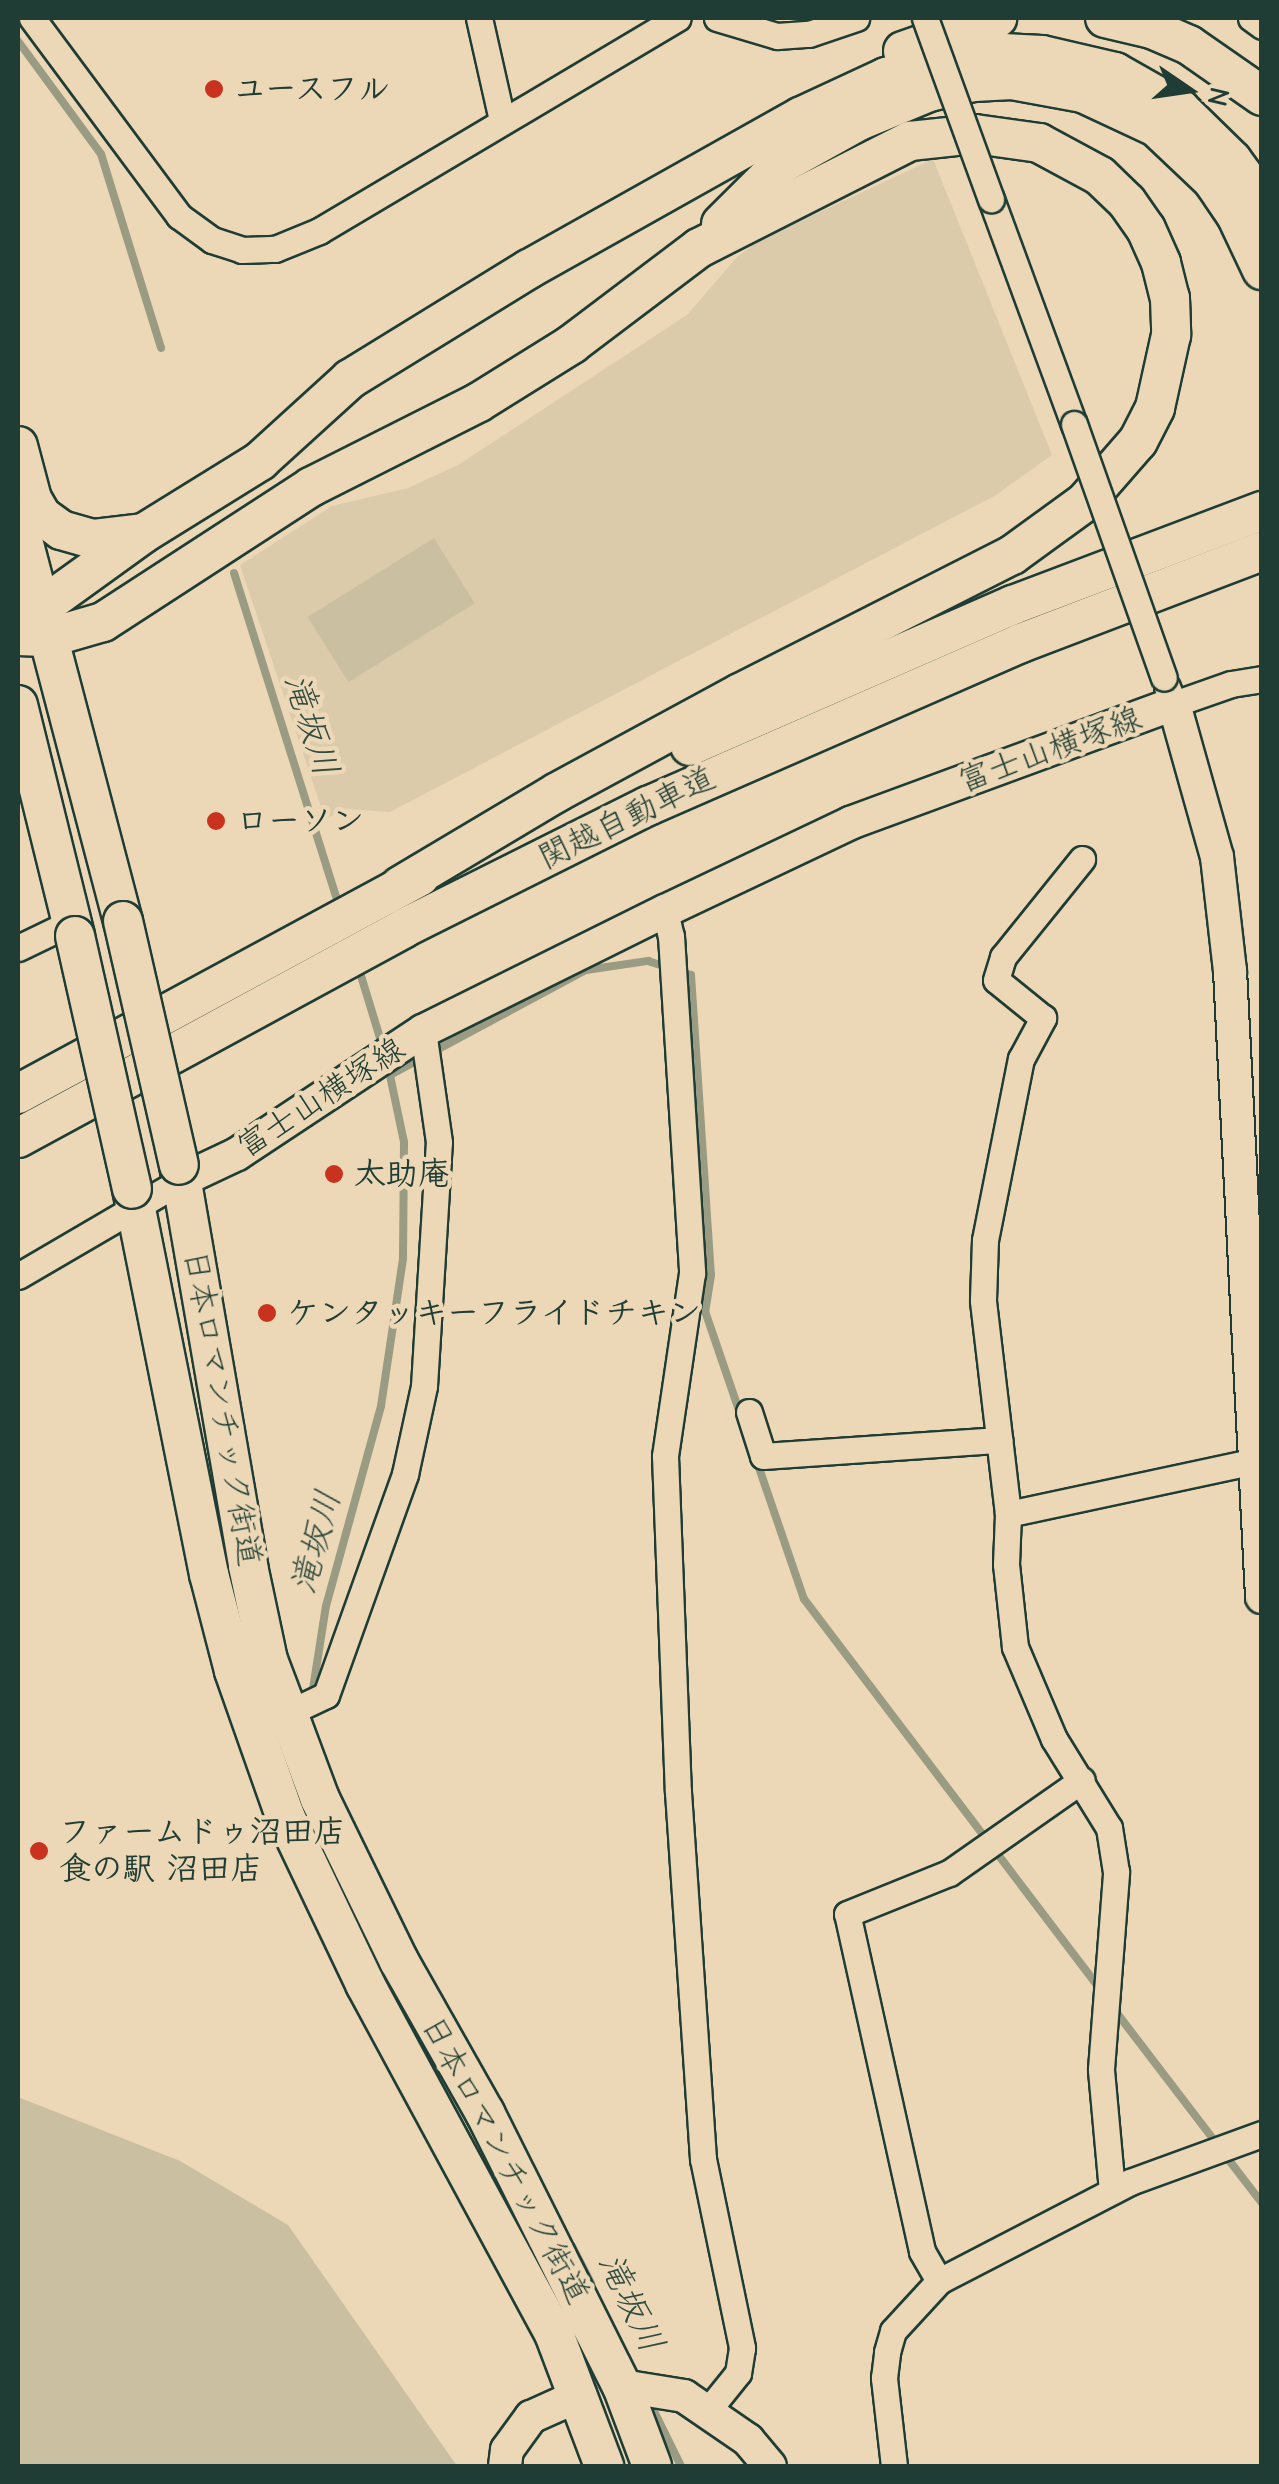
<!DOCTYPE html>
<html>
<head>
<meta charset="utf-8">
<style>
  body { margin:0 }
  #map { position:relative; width:1279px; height:2484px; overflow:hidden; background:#ecd8b6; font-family:"Comic Neue","Klee One",sans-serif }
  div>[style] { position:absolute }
  .built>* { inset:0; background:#dbcbab }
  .green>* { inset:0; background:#cabfa1; transform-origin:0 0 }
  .stream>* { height:8px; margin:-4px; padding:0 4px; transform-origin:4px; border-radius:4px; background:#9a9b83 }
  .roads { filter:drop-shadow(2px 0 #1f3d34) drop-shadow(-2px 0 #1f3d34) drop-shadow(0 2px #1f3d34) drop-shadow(0 -2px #1f3d34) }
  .minor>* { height:25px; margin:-12.5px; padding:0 12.5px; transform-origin:12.5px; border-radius:12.5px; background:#ecd8b6 }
  .major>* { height:32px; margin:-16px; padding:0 16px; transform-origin:16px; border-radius:16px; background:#ecd8b6 }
  .highway>* { height:38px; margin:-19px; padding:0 19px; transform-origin:19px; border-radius:19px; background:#ecd8b6 }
  .bridges { filter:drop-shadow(2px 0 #1f3d34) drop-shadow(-2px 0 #1f3d34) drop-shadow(0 2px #1f3d34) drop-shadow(0 -2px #1f3d34) }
  .minor-bridge>* { height:25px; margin:-12.5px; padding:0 12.5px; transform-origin:12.5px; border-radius:12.5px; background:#ecd8b6 }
  .highway-bridge>* { height:38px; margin:-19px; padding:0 19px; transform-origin:19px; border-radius:19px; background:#ecd8b6 }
  .dots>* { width:28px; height:28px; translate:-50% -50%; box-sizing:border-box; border:5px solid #ecd8b6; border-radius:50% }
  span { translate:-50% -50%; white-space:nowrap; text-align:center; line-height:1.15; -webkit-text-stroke:9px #ecd8b6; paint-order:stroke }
  .poi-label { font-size:32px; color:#1f3d34; font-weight:700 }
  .left { translate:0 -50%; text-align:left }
  .street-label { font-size:32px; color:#1f3d34 }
  .water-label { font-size:35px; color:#314b40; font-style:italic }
  .frame { position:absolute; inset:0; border:20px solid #1f3d34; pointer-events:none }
  .north { position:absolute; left:1139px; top:40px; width:100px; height:100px; -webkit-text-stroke:8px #ecd8b6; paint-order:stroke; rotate:103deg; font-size:28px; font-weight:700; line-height:40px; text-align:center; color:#1f3d34 }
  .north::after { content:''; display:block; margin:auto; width:35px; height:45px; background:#1f3d34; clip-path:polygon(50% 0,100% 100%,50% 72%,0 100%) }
</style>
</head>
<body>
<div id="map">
  <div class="built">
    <i style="clip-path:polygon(933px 159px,1052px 455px,996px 495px,390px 812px,348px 809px,325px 819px,240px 565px,332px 506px,408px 488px,458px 465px,687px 315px,737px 257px,758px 241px)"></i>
  </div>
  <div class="green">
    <i style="left:434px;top:538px;width:77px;height:149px;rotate:58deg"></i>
    <i style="clip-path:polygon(18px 2097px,180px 2161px,288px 2225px,457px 2466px,18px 2466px)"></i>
  </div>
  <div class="stream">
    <i style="left:18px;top:41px;width:140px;rotate:53.7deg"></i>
    <i style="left:101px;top:154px;width:203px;rotate:72.8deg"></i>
    <i style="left:234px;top:573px;width:353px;rotate:72.5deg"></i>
    <i style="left:358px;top:966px;width:86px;rotate:73deg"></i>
    <i style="left:680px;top:972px;width:11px;rotate:15deg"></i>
    <i style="left:691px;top:975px;width:301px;rotate:86.2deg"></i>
    <i style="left:711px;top:1275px;width:36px;rotate:99deg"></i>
    <i style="left:705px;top:1311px;width:108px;rotate:71.1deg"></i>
    <i style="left:390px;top:1075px;width:222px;rotate:-28.2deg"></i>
    <i style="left:586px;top:970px;width:63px;rotate:-8.3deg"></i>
    <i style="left:648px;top:961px;width:20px;rotate:18deg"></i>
    <i style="left:756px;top:1459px;width:148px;rotate:71.1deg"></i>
    <i style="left:804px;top:1599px;width:488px;rotate:52.8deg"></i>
    <i style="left:312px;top:1695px;width:90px;rotate:-81.1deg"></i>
    <i style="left:326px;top:1606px;width:207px;rotate:-74.6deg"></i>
    <i style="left:381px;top:1406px;width:150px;rotate:-81.5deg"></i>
    <i style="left:403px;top:1258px;width:116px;rotate:-89.5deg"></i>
    <i style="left:404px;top:1142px;width:78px;rotate:-101.9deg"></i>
    <i style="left:1113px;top:2008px;width:171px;rotate:52.6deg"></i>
    <i style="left:1225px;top:2155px;width:61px;rotate:52.4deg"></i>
    <i style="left:572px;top:2246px;width:42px;rotate:62.8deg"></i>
    <i style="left:648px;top:2399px;width:75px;rotate:63.8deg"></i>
  </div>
  <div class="roads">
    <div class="minor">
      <i style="left:32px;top:18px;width:247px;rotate:53.4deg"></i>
      <i style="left:179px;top:216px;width:41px;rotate:36deg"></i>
      <i style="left:212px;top:240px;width:32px;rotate:18deg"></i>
      <i style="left:242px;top:250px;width:33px;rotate:-2deg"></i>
      <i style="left:275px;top:249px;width:48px;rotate:-22.2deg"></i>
      <i style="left:319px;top:231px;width:417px;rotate:-30.7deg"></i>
      <i style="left:479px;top:18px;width:105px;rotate:77.3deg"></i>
      <i style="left:717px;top:18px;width:63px;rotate:16.7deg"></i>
      <i style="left:777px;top:36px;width:32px;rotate:-4deg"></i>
      <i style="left:809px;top:34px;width:50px;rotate:-18.8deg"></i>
      <i style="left:1251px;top:18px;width:14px;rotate:36deg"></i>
      <i style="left:991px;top:199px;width:240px;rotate:69.8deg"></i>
      <i style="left:1167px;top:687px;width:18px;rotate:68deg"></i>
      <i style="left:1174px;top:704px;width:60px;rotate:-19.3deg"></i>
      <i style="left:1231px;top:684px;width:31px;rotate:-9deg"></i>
      <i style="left:665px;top:911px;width:26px;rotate:77deg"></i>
      <i style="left:671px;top:936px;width:338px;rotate:86.4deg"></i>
      <i style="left:692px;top:1273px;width:185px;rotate:98.4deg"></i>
      <i style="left:665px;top:1456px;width:336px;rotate:87.8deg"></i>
      <i style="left:678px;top:1792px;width:368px;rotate:86.1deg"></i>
      <i style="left:703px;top:2159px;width:193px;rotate:78.3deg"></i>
      <i style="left:742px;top:2348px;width:25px;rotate:99deg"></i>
      <i style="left:738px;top:2373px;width:46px;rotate:128.9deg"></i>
      <i style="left:18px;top:948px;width:60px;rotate:-25.7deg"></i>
      <i style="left:18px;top:1276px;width:190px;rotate:-30.3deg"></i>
      <i style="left:749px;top:1412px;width:46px;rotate:72.3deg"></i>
      <i style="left:763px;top:1456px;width:237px;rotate:-3.9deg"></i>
      <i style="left:1008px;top:1514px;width:215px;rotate:-96.7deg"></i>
      <i style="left:983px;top:1300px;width:60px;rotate:-88.1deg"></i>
      <i style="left:985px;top:1240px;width:185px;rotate:-78.8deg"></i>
      <i style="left:1021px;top:1059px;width:47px;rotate:-61.8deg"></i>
      <i style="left:1043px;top:1018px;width:60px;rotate:-141deg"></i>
      <i style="left:996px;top:980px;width:24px;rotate:-73deg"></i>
      <i style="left:1003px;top:957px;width:126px;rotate:-51.1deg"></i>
      <i style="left:288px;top:1713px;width:42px;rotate:-25.3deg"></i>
      <i style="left:326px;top:1695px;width:235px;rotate:-70.3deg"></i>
      <i style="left:405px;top:1474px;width:90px;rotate:-77.8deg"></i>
      <i style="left:424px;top:1386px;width:244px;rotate:-86.5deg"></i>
      <i style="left:439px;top:1142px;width:112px;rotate:-98.2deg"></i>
      <i style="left:1112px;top:2191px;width:122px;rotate:-95.2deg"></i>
      <i style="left:1101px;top:2069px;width:198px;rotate:-85.6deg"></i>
      <i style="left:1116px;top:1872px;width:45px;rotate:-99deg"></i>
      <i style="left:1109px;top:1828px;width:105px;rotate:-121.7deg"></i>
      <i style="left:1054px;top:1739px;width:100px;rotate:-113deg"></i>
      <i style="left:1015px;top:1647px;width:83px;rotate:-96.2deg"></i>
      <i style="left:1006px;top:1564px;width:50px;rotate:-87.7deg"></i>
      <i style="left:1008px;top:1514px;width:254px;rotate:-12.1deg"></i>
      <i style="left:939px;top:2281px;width:34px;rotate:-120deg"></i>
      <i style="left:922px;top:2251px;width:345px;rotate:-102.5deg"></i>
      <i style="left:847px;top:1914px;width:110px;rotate:-21.9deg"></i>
      <i style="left:949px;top:1873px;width:162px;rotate:-35deg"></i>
      <i style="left:894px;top:2466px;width:89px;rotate:-96.5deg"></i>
      <i style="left:884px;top:2378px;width:26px;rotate:-83deg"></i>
      <i style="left:887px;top:2352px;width:22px;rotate:-74deg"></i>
      <i style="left:893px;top:2331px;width:68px;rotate:-47.4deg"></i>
      <i style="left:939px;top:2281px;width:215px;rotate:-27.4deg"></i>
      <i style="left:1130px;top:2182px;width:140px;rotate:-20deg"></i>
    </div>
    <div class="major">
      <i style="left:182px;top:1180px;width:61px;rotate:-25.3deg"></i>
      <i style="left:237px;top:1154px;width:223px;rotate:-33.5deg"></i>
      <i style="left:423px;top:1031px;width:270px;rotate:-26.4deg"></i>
      <i style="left:665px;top:911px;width:205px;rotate:-25.4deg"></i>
      <i style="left:850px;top:823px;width:345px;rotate:-20.2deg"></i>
      <i style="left:1174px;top:704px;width:159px;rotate:74.3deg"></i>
      <i style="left:1217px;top:857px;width:115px;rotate:83.5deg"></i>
      <i style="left:1230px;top:971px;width:627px;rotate:87.07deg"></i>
      <i style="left:622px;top:2386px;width:63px;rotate:9.2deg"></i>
      <i style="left:684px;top:2396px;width:78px;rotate:34.5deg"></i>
      <i style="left:748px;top:2440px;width:34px;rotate:50deg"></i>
      <i style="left:505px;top:2466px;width:16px;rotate:-83deg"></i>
      <i style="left:507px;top:2450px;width:41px;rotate:-54deg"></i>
      <i style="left:531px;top:2417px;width:54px;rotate:-24.2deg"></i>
    </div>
    <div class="highway">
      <i style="left:1105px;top:18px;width:48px;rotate:13.2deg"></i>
      <i style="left:1152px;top:29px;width:40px;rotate:23.4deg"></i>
      <i style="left:1189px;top:45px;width:89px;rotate:34.9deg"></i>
      <i style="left:903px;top:51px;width:100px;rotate:-19.3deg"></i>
      <i style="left:721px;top:224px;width:83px;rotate:-45deg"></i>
      <i style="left:780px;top:165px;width:90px;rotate:-29.1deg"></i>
      <i style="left:859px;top:121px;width:76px;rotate:-22.5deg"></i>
      <i style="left:929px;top:92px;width:46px;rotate:-12.5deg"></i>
      <i style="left:974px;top:82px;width:38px;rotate:-3deg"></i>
      <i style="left:1012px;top:80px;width:72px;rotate:10.4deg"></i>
      <i style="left:1083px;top:93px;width:81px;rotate:25deg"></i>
      <i style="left:1156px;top:127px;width:77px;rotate:43.4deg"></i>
      <i style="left:1212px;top:180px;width:42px;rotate:55.6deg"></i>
      <i style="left:1236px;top:215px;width:61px;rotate:64.7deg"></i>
      <i style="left:18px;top:446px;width:55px;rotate:75.2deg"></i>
      <i style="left:32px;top:499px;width:20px;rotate:60deg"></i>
      <i style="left:42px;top:516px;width:24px;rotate:36deg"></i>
      <i style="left:61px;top:530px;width:32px;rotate:16deg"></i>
      <i style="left:92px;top:539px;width:51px;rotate:-6.7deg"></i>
      <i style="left:18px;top:521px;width:414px;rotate:75.3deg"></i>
      <i style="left:18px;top:624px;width:155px;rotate:-35.8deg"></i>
      <i style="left:144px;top:533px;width:137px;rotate:-31.8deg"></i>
      <i style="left:260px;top:461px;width:122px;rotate:-42.3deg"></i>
      <i style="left:350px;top:379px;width:210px;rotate:-31.6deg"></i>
      <i style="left:529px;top:269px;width:311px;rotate:-29.3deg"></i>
      <i style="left:800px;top:117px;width:95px;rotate:-24.9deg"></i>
      <i style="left:886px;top:77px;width:81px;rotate:-15.8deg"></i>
      <i style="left:964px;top:55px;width:39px;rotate:-3deg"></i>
      <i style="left:1003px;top:53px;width:39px;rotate:3deg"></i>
      <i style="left:1042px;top:55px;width:75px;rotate:13.1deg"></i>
      <i style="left:1115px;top:72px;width:75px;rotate:29.6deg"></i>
      <i style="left:1180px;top:109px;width:73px;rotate:44.4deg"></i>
      <i style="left:1232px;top:160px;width:51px;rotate:53.8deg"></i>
      <i style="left:18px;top:636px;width:33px;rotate:2deg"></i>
      <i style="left:51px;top:637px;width:54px;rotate:-16.1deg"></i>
      <i style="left:103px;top:622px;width:248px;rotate:-33deg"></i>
      <i style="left:311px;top:487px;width:188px;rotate:-26.8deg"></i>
      <i style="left:479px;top:402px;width:110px;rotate:-31.9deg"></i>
      <i style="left:572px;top:344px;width:159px;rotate:-37.1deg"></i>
      <i style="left:699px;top:248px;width:237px;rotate:-26.9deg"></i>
      <i style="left:910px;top:141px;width:65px;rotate:-6.1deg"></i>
      <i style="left:975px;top:134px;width:65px;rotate:8deg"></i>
      <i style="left:1039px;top:143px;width:69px;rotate:28.4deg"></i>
      <i style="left:1100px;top:176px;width:37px;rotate:44deg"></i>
      <i style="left:1127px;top:202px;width:33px;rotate:55deg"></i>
      <i style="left:1146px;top:229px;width:37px;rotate:66deg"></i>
      <i style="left:1161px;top:263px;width:36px;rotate:76deg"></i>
      <i style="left:1170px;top:298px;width:37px;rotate:88deg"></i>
      <i style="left:1171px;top:335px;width:75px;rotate:102.4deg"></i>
      <i style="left:1155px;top:408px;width:37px;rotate:117deg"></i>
      <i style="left:1138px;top:441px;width:81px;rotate:131deg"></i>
      <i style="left:1085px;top:502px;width:90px;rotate:144deg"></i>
      <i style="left:1012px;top:555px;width:305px;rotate:153.1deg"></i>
      <i style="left:740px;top:693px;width:209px;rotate:151.5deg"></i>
      <i style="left:556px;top:793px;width:182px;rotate:149.2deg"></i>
      <i style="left:18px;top:705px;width:238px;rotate:76.1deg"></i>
      <i style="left:690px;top:746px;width:352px;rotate:-23.6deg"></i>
      <i style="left:1013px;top:605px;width:266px;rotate:-20.7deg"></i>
      <i style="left:18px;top:1094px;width:457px;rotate:-28.4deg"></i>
      <i style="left:18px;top:1138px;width:439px;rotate:-28.5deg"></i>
      <i style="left:404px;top:928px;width:273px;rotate:-26.6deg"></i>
      <i style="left:648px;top:806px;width:407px;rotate:-23.6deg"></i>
      <i style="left:1021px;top:643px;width:258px;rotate:-20.9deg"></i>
      <i style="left:179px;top:1165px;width:407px;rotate:80.2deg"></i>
      <i style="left:248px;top:1566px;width:96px;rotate:78deg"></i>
      <i style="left:268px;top:1660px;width:57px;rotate:69.3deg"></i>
      <i style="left:288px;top:1713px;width:92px;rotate:69.6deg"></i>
      <i style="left:320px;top:1799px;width:180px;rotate:64deg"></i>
      <i style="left:399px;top:1961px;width:175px;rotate:60.5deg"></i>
      <i style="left:485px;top:2113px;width:305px;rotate:63.4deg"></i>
      <i style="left:622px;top:2386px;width:85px;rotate:69.4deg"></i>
      <i style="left:132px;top:1189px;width:393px;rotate:78.7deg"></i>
      <i style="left:209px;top:1574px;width:100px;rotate:75.5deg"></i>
      <i style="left:234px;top:1671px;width:154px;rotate:70.6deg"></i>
      <i style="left:285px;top:1816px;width:186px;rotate:64.5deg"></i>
      <i style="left:365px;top:1984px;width:400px;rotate:61.6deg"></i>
      <i style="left:555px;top:2336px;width:139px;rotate:69.3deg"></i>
    </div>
  </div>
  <div class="bridges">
    <div class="minor-bridge">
      <i style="left:925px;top:18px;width:193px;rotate:70deg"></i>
      <i style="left:1074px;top:424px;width:269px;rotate:70.5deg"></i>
    </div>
    <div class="highway-bridge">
      <i style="left:123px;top:921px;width:250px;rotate:77.1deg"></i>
      <i style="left:75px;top:936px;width:259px;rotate:77.3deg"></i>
    </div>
  </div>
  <div class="dots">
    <i style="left:214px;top:89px;background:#c8321e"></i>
    <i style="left:216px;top:821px;background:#c8321e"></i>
    <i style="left:334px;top:1174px;background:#c8321e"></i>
    <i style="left:267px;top:1313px;background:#c8321e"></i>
    <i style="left:39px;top:1851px;background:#c8321e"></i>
  </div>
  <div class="poi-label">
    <span class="left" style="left:234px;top:89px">ユースフル</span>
    <span class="left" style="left:236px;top:821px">ローソン</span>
    <span class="left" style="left:354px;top:1174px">太助庵</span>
    <span class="left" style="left:287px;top:1313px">ケンタッキーフライドチキン</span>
    <span class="left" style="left:59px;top:1851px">ファームドゥ沼田店<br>食の駅 沼田店</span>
  </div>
  <div class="street-label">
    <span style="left:1050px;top:750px;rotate:-20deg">富士山横塚線</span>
    <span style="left:627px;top:818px;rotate:-26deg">関越自動車道</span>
    <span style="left:321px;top:1098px;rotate:-33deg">富士山横塚線</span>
    <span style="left:222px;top:1408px;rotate:80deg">日本ロマンチック街道</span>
    <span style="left:505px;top:2160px;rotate:62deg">日本ロマンチック街道</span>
  </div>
  <div class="water-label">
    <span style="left:311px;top:725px;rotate:72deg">滝坂川</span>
    <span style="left:316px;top:1542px;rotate:-75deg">滝坂川</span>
    <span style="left:631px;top:2303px;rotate:64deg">滝坂川</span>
  </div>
  <div class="frame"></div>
  <div class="north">N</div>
</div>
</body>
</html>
